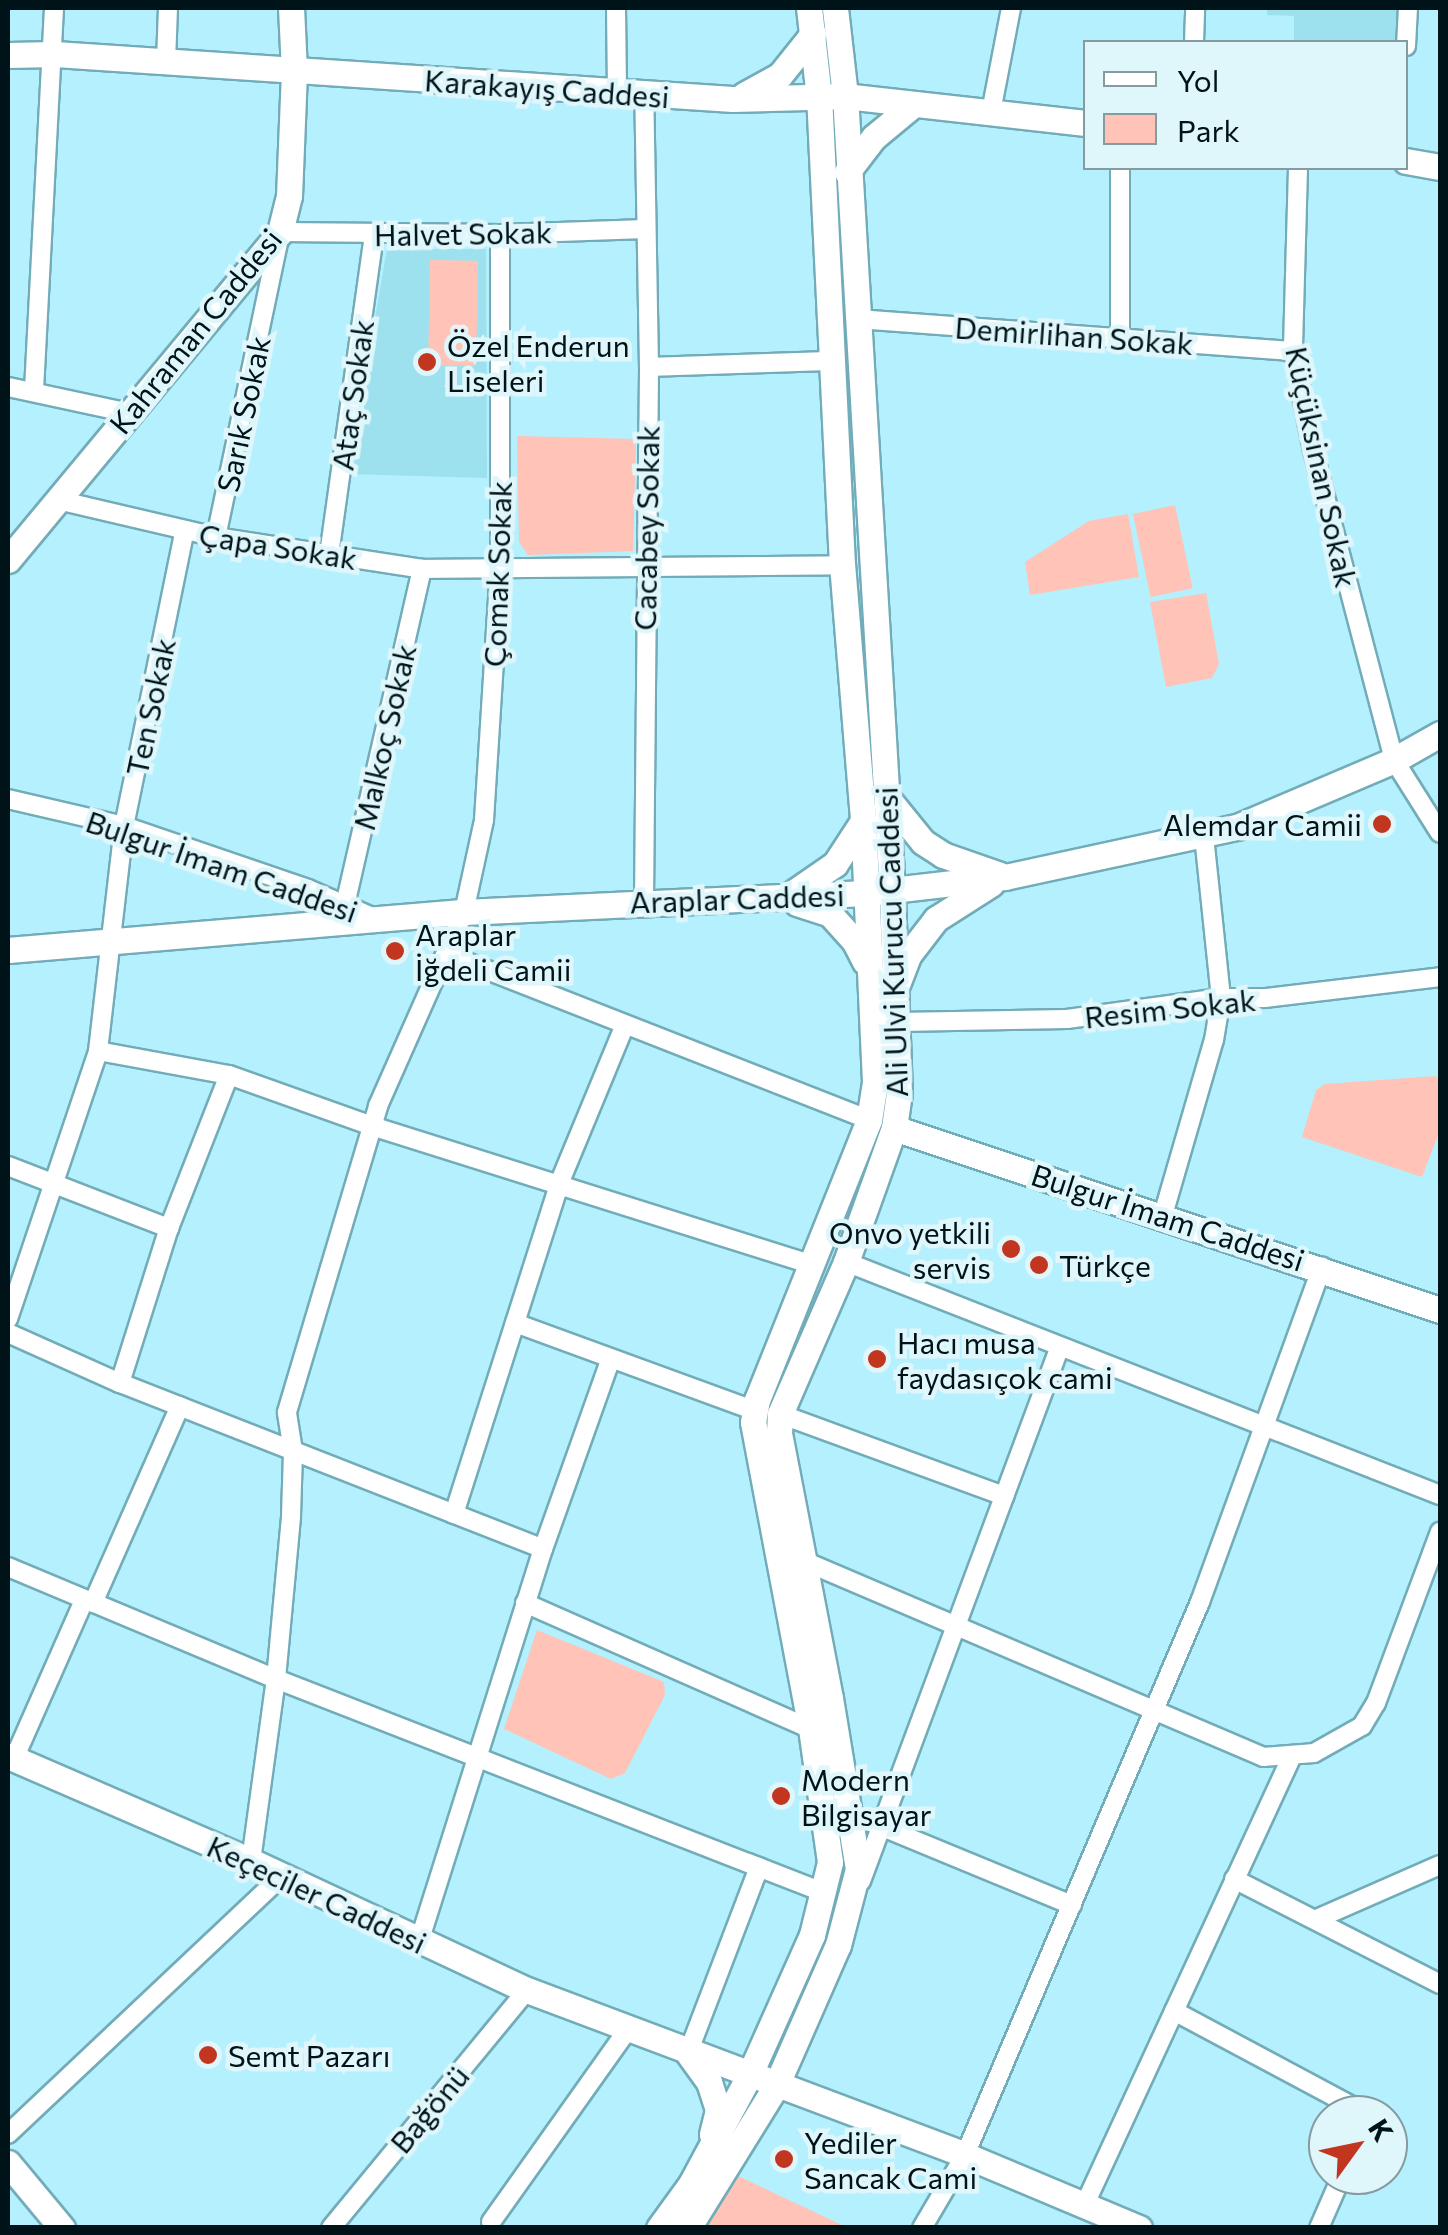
<!DOCTYPE html>
<html>
<head>
<meta charset="utf-8">
<style>
  body { margin:0 }
  #map { position:relative; width:1448px; height:2235px; overflow:hidden; background:#b4f0fd; font-family:Commissioner,sans-serif }
  div>[style] { position:absolute }
  .built>* { inset:0; background:#9de1ef }
  .green>* { inset:0; background:#ffc3b7; transform-origin:0 0 }
  .roads { filter:drop-shadow(2px 0 #72acb8) drop-shadow(-2px 0 #72acb8) drop-shadow(0 2px #72acb8) drop-shadow(0 -2px #72acb8) }
  .street>* { height:18px; margin:-9px; padding:0 9px; transform-origin:9px; border-radius:9px; background:#fff }
  .secondary>* { height:25px; margin:-12.5px; padding:0 12.5px; transform-origin:12.5px; border-radius:12.5px; background:#fff }
  .dots>* { width:28px; height:28px; translate:-50% -50%; box-sizing:border-box; border:5px solid #dff6fb; border-radius:50% }
  span { translate:-50% -50%; white-space:nowrap; text-align:center; line-height:1.15; -webkit-text-stroke:9px #dff6fb; paint-order:stroke }
  .street-label { font-size:30px; color:#001318 }
  .poi-label { font-size:30px; color:#001318 }
  .left { translate:0 -50%; text-align:left }
  .right { translate:-100% -50%; text-align:right }
  .frame { position:absolute; inset:0; border:10px solid #001318; pointer-events:none }
  .legend { position:absolute; left:1083px; top:40px; width:325px; height:130px; box-sizing:border-box; background:#dff6fb; border:2px solid #869ba0; margin:0; padding:12px 18px; list-style:none; font-size:30px; color:#001318 }
  .legend li { display:flex; align-items:center; gap:20px; height:50px }
  .legend b { width:50px; border:2px solid #869ba0 }
  .north { position:absolute; left:1308px; top:2095px; width:100px; height:100px; box-sizing:border-box; background:#dff6fb; border:2px solid #869ba0; border-radius:50%; rotate:57deg; font-size:28px; font-weight:700; line-height:40px; text-align:center; color:#001318 }
  .north::after { content:''; display:block; margin:auto; width:35px; height:45px; background:#c2361f; clip-path:polygon(50% 0,100% 100%,50% 72%,0 100%) }
</style>
</head>
<body>
<div id="map">
  <div class="built">
    <i style="clip-path:polygon(1267px 8px,1402px 8px,1399px 42px,1294px 42px,1294px 16px,1267px 15px)"></i>
    <i style="clip-path:polygon(387px 249px,486px 249px,487px 478px,348px 474px)"></i>
  </div>
  <div class="green">
    <i style="left:430px;top:260px;width:48px;height:105px;rotate:1deg"></i>
    <i style="clip-path:polygon(517px 436px,636px 439px,633px 551px,528px 555px,519px 542px)"></i>
    <i style="left:1175px;top:505px;width:85px;height:43px;rotate:78deg"></i>
    <i style="clip-path:polygon(1128px 514px,1139px 577px,1030px 595px,1025px 562px,1089px 521px)"></i>
    <i style="clip-path:polygon(1206px 593px,1219px 664px,1212px 678px,1166px 687px,1150px 602px)"></i>
    <i style="clip-path:polygon(1436px 1076px,1440px 1084px,1438px 1135px,1422px 1177px,1302px 1137px,1316px 1090px,1325px 1084px)"></i>
    <i style="clip-path:polygon(537px 1630px,664px 1682px,665px 1695px,625px 1773px,611px 1779px,504px 1729px)"></i>
    <i style="clip-path:polygon(732px 2173px,846px 2227px,700px 2228px)"></i>
  </div>
  <div class="roads">
    <div class="street">
      <i style="left:616px;top:8px;width:84px;rotate:89.3deg"></i>
      <i style="left:1194px;top:42px;width:34px;rotate:-88deg"></i>
      <i style="left:1406px;top:46px;width:38px;rotate:-87deg"></i>
      <i style="left:166px;top:62px;width:54px;rotate:-87.9deg"></i>
      <i style="left:991px;top:112px;width:106px;rotate:-79.1deg"></i>
      <i style="left:1120px;top:168px;width:171px;rotate:90deg"></i>
      <i style="left:1298px;top:168px;width:183px;rotate:91.6deg"></i>
      <i style="left:1293px;top:351px;width:102px;rotate:78.7deg"></i>
      <i style="left:1313px;top:451px;width:319px;rotate:75.3deg"></i>
      <i style="left:1394px;top:760px;width:86px;rotate:57.8deg"></i>
      <i style="left:856px;top:319px;width:438px;rotate:4.2deg"></i>
      <i style="left:649px;top:367px;width:185px;rotate:-1.9deg"></i>
      <i style="left:8px;top:387px;width:124px;rotate:12.1deg"></i>
      <i style="left:34px;top:390px;width:383px;rotate:-87deg"></i>
      <i style="left:58px;top:500px;width:162px;rotate:13.2deg"></i>
      <i style="left:216px;top:537px;width:208px;rotate:8.8deg"></i>
      <i style="left:422px;top:569px;width:420px;rotate:-0.5deg"></i>
      <i style="left:216px;top:537px;width:312px;rotate:-78.1deg"></i>
      <i style="left:280px;top:232px;width:220px;rotate:0.5deg"></i>
      <i style="left:500px;top:234px;width:146px;rotate:-2deg"></i>
      <i style="left:329px;top:555px;width:323px;rotate:-82deg"></i>
      <i style="left:8px;top:799px;width:119px;rotate:13.1deg"></i>
      <i style="left:124px;top:826px;width:194px;rotate:18.9deg"></i>
      <i style="left:308px;top:889px;width:70px;rotate:23.6deg"></i>
      <i style="left:644px;top:901px;width:534px;rotate:-89.46deg"></i>
      <i style="left:649px;top:367px;width:273px;rotate:-91deg"></i>
      <i style="left:345px;top:905px;width:345px;rotate:-77.1deg"></i>
      <i style="left:446px;top:954px;width:454px;rotate:21.4deg"></i>
      <i style="left:898px;top:1022px;width:169px;rotate:-1deg"></i>
      <i style="left:1067px;top:1019px;width:155px;rotate:-7.8deg"></i>
      <i style="left:1221px;top:998px;width:44px"></i>
      <i style="left:1265px;top:998px;width:176px;rotate:-6.8deg"></i>
      <i style="left:98px;top:1051px;width:133px;rotate:10.4deg"></i>
      <i style="left:229px;top:1075px;width:152px;rotate:19.6deg"></i>
      <i style="left:372px;top:1126px;width:458px;rotate:17.5deg"></i>
      <i style="left:8px;top:1166px;width:173px;rotate:21.1deg"></i>
      <i style="left:1163px;top:1215px;width:182px;rotate:-73.8deg"></i>
      <i style="left:1214px;top:1040px;width:43px;rotate:-80.5deg"></i>
      <i style="left:1221px;top:998px;width:162px;rotate:-96deg"></i>
      <i style="left:846px;top:1262px;width:638px;rotate:21.42deg"></i>
      <i style="left:8px;top:1319px;width:283px;rotate:-71.4deg"></i>
      <i style="left:98px;top:1051px;width:226px;rotate:-83.4deg"></i>
      <i style="left:124px;top:826px;width:302px;rotate:-78.4deg"></i>
      <i style="left:515px;top:1323px;width:256px;rotate:20.1deg"></i>
      <i style="left:8px;top:1333px;width:123px;rotate:24.1deg"></i>
      <i style="left:120px;top:1383px;width:454px;rotate:21.4deg"></i>
      <i style="left:120px;top:1383px;width:163px;rotate:-72.5deg"></i>
      <i style="left:169px;top:1228px;width:164px;rotate:-68.6deg"></i>
      <i style="left:780px;top:1414px;width:239px;rotate:20.1deg"></i>
      <i style="left:454px;top:1514px;width:346px;rotate:-72.3deg"></i>
      <i style="left:559px;top:1184px;width:172px;rotate:-67.5deg"></i>
      <i style="left:804px;top:1561px;width:499px;rotate:23.1deg"></i>
      <i style="left:1263px;top:1757px;width:51px;rotate:-4.5deg"></i>
      <i style="left:1314px;top:1753px;width:55px;rotate:-29.4deg"></i>
      <i style="left:1362px;top:1726px;width:27px;rotate:-59deg"></i>
      <i style="left:1376px;top:1703px;width:183px;rotate:-69.5deg"></i>
      <i style="left:8px;top:1567px;width:290px;rotate:22.7deg"></i>
      <i style="left:276px;top:1679px;width:589px;rotate:21.3deg"></i>
      <i style="left:93px;top:1603px;width:215px;rotate:-66.2deg"></i>
      <i style="left:525px;top:1603px;width:313px;rotate:23.8deg"></i>
      <i style="left:14px;top:1759px;width:174px;rotate:-66.2deg"></i>
      <i style="left:851px;top:1814px;width:239px;rotate:22.4deg"></i>
      <i style="left:251px;top:1861px;width:184px;rotate:-82.2deg"></i>
      <i style="left:276px;top:1679px;width:164px;rotate:-84.7deg"></i>
      <i style="left:291px;top:1516px;width:65px;rotate:-88.2deg"></i>
      <i style="left:293px;top:1451px;width:39px;rotate:-99deg"></i>
      <i style="left:287px;top:1412px;width:319px;rotate:-73.4deg"></i>
      <i style="left:378px;top:1106px;width:212px;rotate:-66.1deg"></i>
      <i style="left:464px;top:912px;width:94px;rotate:-77.7deg"></i>
      <i style="left:484px;top:820px;width:255px;rotate:-86.4deg"></i>
      <i style="left:500px;top:566px;width:332px;rotate:-90deg"></i>
      <i style="left:1234px;top:1879px;width:231px;rotate:27deg"></i>
      <i style="left:861px;top:1881px;width:568px;rotate:-69.59deg"></i>
      <i style="left:1319px;top:1918px;width:132px;rotate:-23.7deg"></i>
      <i style="left:419px;top:1942px;width:412px;rotate:-72.5deg"></i>
      <i style="left:543px;top:1549px;width:200px;rotate:-70.4deg"></i>
      <i style="left:1174px;top:2011px;width:221px;rotate:28.1deg"></i>
      <i style="left:688px;top:2053px;width:199px;rotate:-69.1deg"></i>
      <i style="left:8px;top:2134px;width:376px;rotate:-43.3deg"></i>
      <i style="left:1085px;top:2204px;width:494px;rotate:-65.2deg"></i>
      <i style="left:491px;top:2222px;width:237px;rotate:-54.6deg"></i>
      <i style="left:331px;top:2228px;width:308px;rotate:-50.5deg"></i>
      <i style="left:922px;top:2228px;width:85px;rotate:-59.5deg"></i>
      <i style="left:965px;top:2155px;width:601px;rotate:-66.98deg"></i>
      <i style="left:1200px;top:1602px;width:357px;rotate:-70deg"></i>
      <i style="left:1319px;top:2228px;width:58px;rotate:-66.5deg"></i>
    </div>
    <div class="secondary">
      <i style="left:8px;top:55px;width:47px;rotate:-1.2deg"></i>
      <i style="left:55px;top:54px;width:679px;rotate:3.8deg"></i>
      <i style="left:733px;top:99px;width:112px;rotate:-1.5deg"></i>
      <i style="left:845px;top:96px;width:243px;rotate:6.4deg"></i>
      <i style="left:744px;top:95px;width:41px;rotate:-29.1deg"></i>
      <i style="left:780px;top:75px;width:53px;rotate:-51.2deg"></i>
      <i style="left:1406px;top:161px;width:35px;rotate:10deg"></i>
      <i style="left:847px;top:172px;width:44px;rotate:-52.4deg"></i>
      <i style="left:874px;top:137px;width:52px;rotate:-39.5deg"></i>
      <i style="left:8px;top:560px;width:426px;rotate:-50.3deg"></i>
      <i style="left:280px;top:232px;width:37px;rotate:-76deg"></i>
      <i style="left:289px;top:196px;width:125px;rotate:-87.7deg"></i>
      <i style="left:294px;top:71px;width:63px;rotate:-92.7deg"></i>
      <i style="left:888px;top:799px;width:55px;rotate:50.9deg"></i>
      <i style="left:923px;top:842px;width:24px;rotate:33deg"></i>
      <i style="left:943px;top:855px;width:60px;rotate:19.3deg"></i>
      <i style="left:787px;top:897px;width:58px;rotate:-34.5deg"></i>
      <i style="left:835px;top:864px;width:51px;rotate:-56.9deg"></i>
      <i style="left:797px;top:903px;width:35px;rotate:18deg"></i>
      <i style="left:830px;top:914px;width:38px;rotate:48deg"></i>
      <i style="left:855px;top:942px;width:22px;rotate:63deg"></i>
      <i style="left:8px;top:950px;width:458px;rotate:-4.8deg"></i>
      <i style="left:464px;top:912px;width:402px;rotate:-2.7deg"></i>
      <i style="left:866px;top:893px;width:140px;rotate:-6.6deg"></i>
      <i style="left:1005px;top:877px;width:237px;rotate:-12.2deg"></i>
      <i style="left:1237px;top:827px;width:171px;rotate:-23.1deg"></i>
      <i style="left:1394px;top:760px;width:53px;rotate:-29.5deg"></i>
      <i style="left:898px;top:982px;width:30px;rotate:-69deg"></i>
      <i style="left:909px;top:954px;width:44px;rotate:-52.4deg"></i>
      <i style="left:936px;top:919px;width:65px;rotate:-32.5deg"></i>
      <i style="left:894px;top:1128px;width:576px;rotate:18.43deg"></i>
      <i style="left:8px;top:1756px;width:265px;rotate:23.4deg"></i>
      <i style="left:251px;top:1861px;width:305px;rotate:25.1deg"></i>
      <i style="left:527px;top:1990px;width:468px;rotate:20.6deg"></i>
      <i style="left:965px;top:2155px;width:189px;rotate:22.8deg"></i>
      <i style="left:688px;top:2053px;width:36px;rotate:54deg"></i>
      <i style="left:709px;top:2082px;width:29px;rotate:72deg"></i>
      <i style="left:718px;top:2110px;width:25px;rotate:104deg"></i>
      <i style="left:8px;top:2163px;width:85px;rotate:50.3deg"></i>
      <i style="left:659px;top:2228px;width:54px;rotate:-54deg"></i>
      <i style="left:691px;top:2184px;width:123px;rotate:-61.8deg"></i>
      <i style="left:749px;top:2076px;width:154px;rotate:-65.9deg"></i>
      <i style="left:812px;top:1935px;width:75px;rotate:-76.1deg"></i>
      <i style="left:830px;top:1862px;width:134px;rotate:-98.1deg"></i>
      <i style="left:811px;top:1729px;width:312px;rotate:-100.7deg"></i>
      <i style="left:753px;top:1422px;width:22px;rotate:-80deg"></i>
      <i style="left:757px;top:1400px;width:302px;rotate:-68.2deg"></i>
      <i style="left:869px;top:1120px;width:38px;rotate:-81deg"></i>
      <i style="left:875px;top:1082px;width:263px;rotate:-92.6deg"></i>
      <i style="left:863px;top:819px;width:255px;rotate:-94.7deg"></i>
      <i style="left:842px;top:565px;width:468px;rotate:-92.8deg"></i>
      <i style="left:819px;top:98px;width:91px;rotate:-96.3deg"></i>
      <i style="left:688px;top:2228px;width:167px;rotate:-58.2deg"></i>
      <i style="left:776px;top:2086px;width:154px;rotate:-66.3deg"></i>
      <i style="left:838px;top:1945px;width:79px;rotate:-75.3deg"></i>
      <i style="left:858px;top:1869px;width:173px;rotate:-99.3deg"></i>
      <i style="left:830px;top:1698px;width:270px;rotate:-100.9deg"></i>
      <i style="left:779px;top:1433px;width:19px;rotate:-87deg"></i>
      <i style="left:780px;top:1414px;width:166px;rotate:-66.5deg"></i>
      <i style="left:846px;top:1262px;width:142px;rotate:-70.3deg"></i>
      <i style="left:894px;top:1128px;width:34px;rotate:-82deg"></i>
      <i style="left:899px;top:1094px;width:203px;rotate:-92deg"></i>
      <i style="left:892px;top:891px;width:796px;rotate:-93.38deg"></i>
      <i style="left:845px;top:96px;width:89px;rotate:-96.5deg"></i>
    </div>
  </div>
  <div class="dots">
    <i style="left:427px;top:362px;background:#c2361f"></i>
    <i style="left:1382px;top:824px;background:#c2361f"></i>
    <i style="left:395px;top:951px;background:#c2361f"></i>
    <i style="left:1011px;top:1249px;background:#c2361f"></i>
    <i style="left:1039px;top:1265px;background:#c2361f"></i>
    <i style="left:877px;top:1359px;background:#c2361f"></i>
    <i style="left:781px;top:1796px;background:#c2361f"></i>
    <i style="left:208px;top:2055px;background:#c2361f"></i>
    <i style="left:784px;top:2159px;background:#c2361f"></i>
  </div>
  <div class="street-label">
    <span style="left:547px;top:88px;rotate:4deg">Karakayış Caddesi</span>
    <span style="left:463px;top:233px;rotate:-1deg">Halvet Sokak</span>
    <span style="left:195px;top:331px;rotate:-51deg">Kahraman Caddesi</span>
    <span style="left:1074px;top:335px;rotate:4deg">Demirlihan Sokak</span>
    <span style="left:352px;top:395px;rotate:-82deg">Ataç Sokak</span>
    <span style="left:243px;top:414px;rotate:-78deg">Sarık Sokak</span>
    <span style="left:1322px;top:467px;rotate:78deg">Küçüksinan Sokak</span>
    <span style="left:646px;top:528px;rotate:-89deg">Cacabey Sokak</span>
    <span style="left:278px;top:546px;rotate:9deg">Çapa Sokak</span>
    <span style="left:497px;top:574px;rotate:-88deg">Çomak Sokak</span>
    <span style="left:150px;top:707px;rotate:-78deg">Ten Sokak</span>
    <span style="left:384px;top:737px;rotate:-77deg">Malkoç Sokak</span>
    <span style="left:222px;top:866px;rotate:19deg">Bulgur İmam Caddesi</span>
    <span style="left:737px;top:898px;rotate:-2deg">Araplar Caddesi</span>
    <span style="left:891px;top:942px;rotate:-92deg">Ali Ulvi Kurucu Caddesi</span>
    <span style="left:1170px;top:1008px;rotate:-6deg">Resim Sokak</span>
    <span style="left:1168px;top:1217px;rotate:18deg">Bulgur İmam Caddesi</span>
    <span style="left:317px;top:1894px;rotate:25deg">Keçeciler Caddesi</span>
    <span style="left:429px;top:2109px;rotate:-50deg">Bağönü</span>
  </div>
  <div class="poi-label">
    <span class="left" style="left:447px;top:362px">Özel Enderun<br>Liseleri</span>
    <span class="right" style="left:1362px;top:824px">Alemdar Camii</span>
    <span class="left" style="left:415px;top:951px">Araplar<br>İğdeli Camii</span>
    <span class="right" style="left:991px;top:1249px">Onvo yetkili<br>servis</span>
    <span class="left" style="left:1059px;top:1265px">Türkçe</span>
    <span class="left" style="left:897px;top:1359px">Hacı musa<br>faydasıçok cami</span>
    <span class="left" style="left:801px;top:1796px">Modern<br>Bilgisayar</span>
    <span class="left" style="left:228px;top:2055px">Semt Pazarı</span>
    <span class="left" style="left:804px;top:2159px">Yediler<br>Sancak Cami</span>
  </div>
  <div class="frame"></div>
  <ul class="legend">
  <li><b style="height:12px;background:#fff"></b>Yol</li>
  <li><b style="height:28px;background:#ffc3b7"></b>Park</li>
  </ul>
  <div class="north">K</div>
</div>
</body>
</html>
